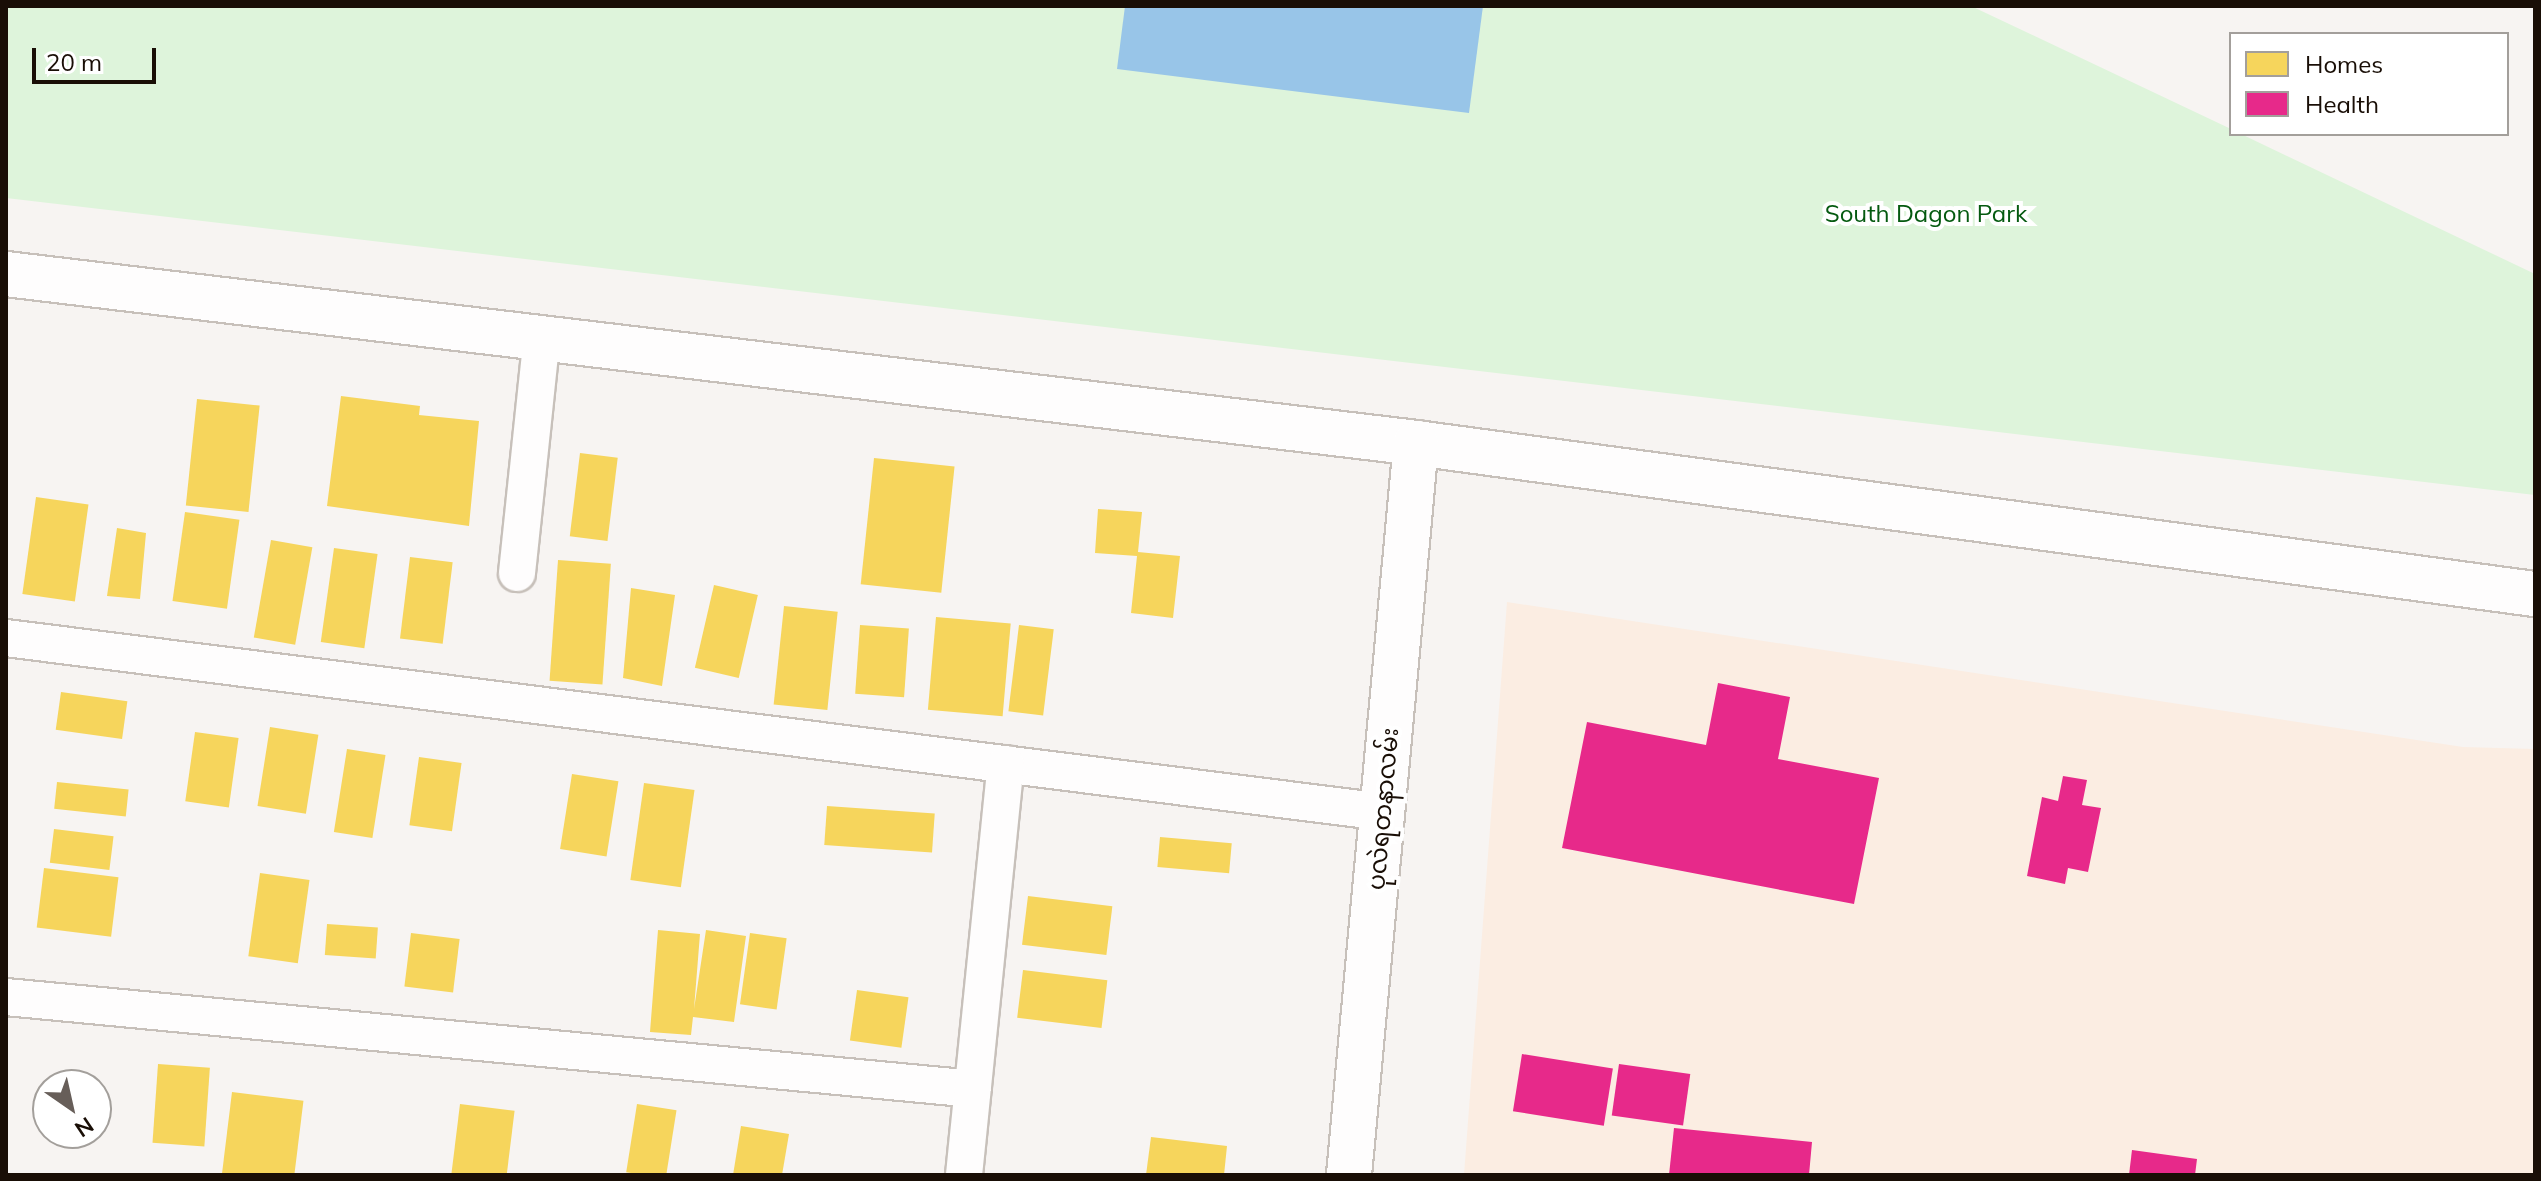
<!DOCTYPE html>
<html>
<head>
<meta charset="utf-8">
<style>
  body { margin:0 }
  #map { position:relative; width:2541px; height:1181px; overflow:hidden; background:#f7f4f2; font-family:Mulish,"Noto Sans Myanmar",sans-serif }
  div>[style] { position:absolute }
  .built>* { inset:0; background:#fbede2 }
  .green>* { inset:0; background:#def4db }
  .water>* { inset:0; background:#98c5e8 }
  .homes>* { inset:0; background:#f6d55c; transform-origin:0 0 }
  .health>* { inset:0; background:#e7298a; transform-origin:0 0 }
  .roads { filter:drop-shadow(2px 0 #c7c0ba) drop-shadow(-2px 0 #c7c0ba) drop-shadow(0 2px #c7c0ba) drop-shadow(0 -2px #c7c0ba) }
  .street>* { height:36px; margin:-18px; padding:0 18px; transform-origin:18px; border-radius:18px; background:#fefdfd }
  .secondary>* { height:44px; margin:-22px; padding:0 22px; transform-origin:22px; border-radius:22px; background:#fefdfd }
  span { translate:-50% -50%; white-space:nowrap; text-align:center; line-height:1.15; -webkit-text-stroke:8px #fff; paint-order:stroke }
  .park-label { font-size:24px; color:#055a10 }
  .street-label { font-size:24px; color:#190e06 }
  .frame { position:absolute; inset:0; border:8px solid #190e06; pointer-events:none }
  .legend { position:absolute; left:2229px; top:32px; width:280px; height:104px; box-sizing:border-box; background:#fff; border:2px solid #a39f9b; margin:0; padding:10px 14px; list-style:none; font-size:24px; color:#190e06 }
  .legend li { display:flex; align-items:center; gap:16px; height:40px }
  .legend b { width:40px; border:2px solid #a39f9b }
  .north { position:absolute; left:32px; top:1069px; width:80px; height:80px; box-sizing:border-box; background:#fff; border:2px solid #a39f9b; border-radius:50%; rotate:146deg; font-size:22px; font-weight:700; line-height:32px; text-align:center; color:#190e06 }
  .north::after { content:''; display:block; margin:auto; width:28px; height:36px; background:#675e59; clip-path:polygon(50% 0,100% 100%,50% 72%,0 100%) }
  .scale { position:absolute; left:32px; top:48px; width:124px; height:36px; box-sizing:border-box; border:4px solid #190e06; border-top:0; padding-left:10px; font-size:24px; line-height:28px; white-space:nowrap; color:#190e06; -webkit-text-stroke:6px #fff; paint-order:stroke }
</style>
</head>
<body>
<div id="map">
  <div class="built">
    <i style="clip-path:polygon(1507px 602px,2463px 747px,2535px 749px,2535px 1175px,1464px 1175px)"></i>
  </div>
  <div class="green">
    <i style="clip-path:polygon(6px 6px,1971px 6px,2231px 129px,2231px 134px,2241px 134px,2535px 274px,2535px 495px,6px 198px)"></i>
  </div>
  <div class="water">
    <i style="clip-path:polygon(1125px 6px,1483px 6px,1469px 113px,1117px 69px)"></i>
  </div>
  <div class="homes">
    <i style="clip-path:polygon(341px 396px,420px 406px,419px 415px,479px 421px,469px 526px,327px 506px)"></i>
    <i style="left:197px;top:399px;width:63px;height:107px;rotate:6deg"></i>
    <i style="left:580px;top:453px;width:38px;height:84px;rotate:7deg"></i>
    <i style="left:874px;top:458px;width:81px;height:127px;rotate:6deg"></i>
    <i style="left:36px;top:497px;width:53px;height:98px;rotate:8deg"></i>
    <i style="clip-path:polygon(1098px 509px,1142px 512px,1138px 552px,1180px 556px,1173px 618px,1131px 613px,1137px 556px,1095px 553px)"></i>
    <i style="left:185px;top:512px;width:55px;height:90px;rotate:8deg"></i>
    <i style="clip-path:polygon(117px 528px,146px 533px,140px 599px,107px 596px)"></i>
    <i style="left:271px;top:540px;width:42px;height:99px;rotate:10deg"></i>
    <i style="left:334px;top:548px;width:44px;height:95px;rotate:8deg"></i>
    <i style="left:410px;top:557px;width:43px;height:82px;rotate:7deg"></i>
    <i style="left:558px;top:560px;width:53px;height:121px;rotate:4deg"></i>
    <i style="left:714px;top:585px;width:45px;height:85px;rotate:13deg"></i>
    <i style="clip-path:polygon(631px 588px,675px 595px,662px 686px,623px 678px)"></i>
    <i style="left:784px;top:606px;width:54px;height:99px;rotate:6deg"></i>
    <i style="left:936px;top:617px;width:75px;height:93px;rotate:5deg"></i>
    <i style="left:860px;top:625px;width:49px;height:69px;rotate:4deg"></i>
    <i style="left:1019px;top:625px;width:35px;height:87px;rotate:7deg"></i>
    <i style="left:61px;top:692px;width:67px;height:38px;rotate:8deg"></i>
    <i style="left:270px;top:727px;width:49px;height:80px;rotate:9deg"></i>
    <i style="left:195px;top:732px;width:44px;height:70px;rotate:8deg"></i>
    <i style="left:347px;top:749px;width:39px;height:84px;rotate:9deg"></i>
    <i style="left:419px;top:757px;width:43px;height:69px;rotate:8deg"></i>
    <i style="left:572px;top:774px;width:47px;height:76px;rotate:9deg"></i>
    <i style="left:57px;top:782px;width:72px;height:27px;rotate:6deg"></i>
    <i style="left:644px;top:783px;width:51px;height:98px;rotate:8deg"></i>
    <i style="left:827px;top:806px;width:108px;height:39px;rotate:4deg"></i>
    <i style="left:54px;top:829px;width:60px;height:34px;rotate:7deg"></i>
    <i style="left:1160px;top:837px;width:72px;height:30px;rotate:5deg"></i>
    <i style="left:44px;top:868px;width:75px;height:60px;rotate:7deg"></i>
    <i style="left:260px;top:873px;width:50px;height:84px;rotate:8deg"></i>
    <i style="left:1028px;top:896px;width:85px;height:49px;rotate:7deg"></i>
    <i style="left:327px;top:924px;width:51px;height:31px;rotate:4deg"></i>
    <i style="clip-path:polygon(658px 930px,700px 934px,694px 1009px,706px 930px,746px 936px,734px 1022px,693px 1017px,691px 1035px,650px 1032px)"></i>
    <i style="left:411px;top:933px;width:49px;height:54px;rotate:7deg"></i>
    <i style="left:750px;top:933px;width:37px;height:72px;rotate:8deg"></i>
    <i style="left:1023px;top:970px;width:85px;height:48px;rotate:7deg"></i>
    <i style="left:857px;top:990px;width:52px;height:51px;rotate:8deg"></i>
    <i style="left:158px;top:1064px;width:52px;height:79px;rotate:4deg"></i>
    <i style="left:232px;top:1092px;width:72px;height:82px;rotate:7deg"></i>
    <i style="left:460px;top:1104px;width:55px;height:71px;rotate:7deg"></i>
    <i style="left:637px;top:1104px;width:40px;height:69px;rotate:9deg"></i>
    <i style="clip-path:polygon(741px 1126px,789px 1134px,782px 1175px,733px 1175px)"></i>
    <i style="clip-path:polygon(1151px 1137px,1227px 1146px,1224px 1175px,1146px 1175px)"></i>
  </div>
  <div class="health">
    <i style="clip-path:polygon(1718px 683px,1790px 697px,1778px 759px,1879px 778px,1854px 904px,1562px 848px,1587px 722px,1706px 745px)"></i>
    <i style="clip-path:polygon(2063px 776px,2087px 780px,2082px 805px,2101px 808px,2088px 872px,2068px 868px,2065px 884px,2027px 876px,2042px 797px,2058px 801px)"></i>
    <i style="left:1522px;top:1054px;width:92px;height:58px;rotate:9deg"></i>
    <i style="left:1619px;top:1064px;width:72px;height:52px;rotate:8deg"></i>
    <i style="clip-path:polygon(1674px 1128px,1812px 1142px,1809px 1175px,1669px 1175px)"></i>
    <i style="clip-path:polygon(2132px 1150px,2197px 1159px,2195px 1175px,2129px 1175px)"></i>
  </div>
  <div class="roads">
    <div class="street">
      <i style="left:517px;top:573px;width:237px;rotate:-84deg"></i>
      <i style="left:6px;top:638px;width:1388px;rotate:7.2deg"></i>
      <i style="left:6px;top:997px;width:971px;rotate:5.43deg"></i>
      <i style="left:964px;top:1175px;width:413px;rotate:-84.2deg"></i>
    </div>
    <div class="secondary">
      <i style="left:6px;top:274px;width:1420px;rotate:6.83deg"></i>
      <i style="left:1416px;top:443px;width:1129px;rotate:7.69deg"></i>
      <i style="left:1349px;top:1175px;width:735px;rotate:-84.77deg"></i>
    </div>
  </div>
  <div class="park-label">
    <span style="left:1926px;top:214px">South Dagon Park</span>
  </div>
  <div class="street-label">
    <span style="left:1383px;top:809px;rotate:-85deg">ပုလဲရတနာလမ်း</span>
  </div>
  <div class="frame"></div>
  <ul class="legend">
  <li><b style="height:22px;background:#f6d55c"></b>Homes</li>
  <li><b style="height:22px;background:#e7298a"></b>Health</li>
  </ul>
  <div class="north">N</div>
  <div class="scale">20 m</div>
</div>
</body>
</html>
